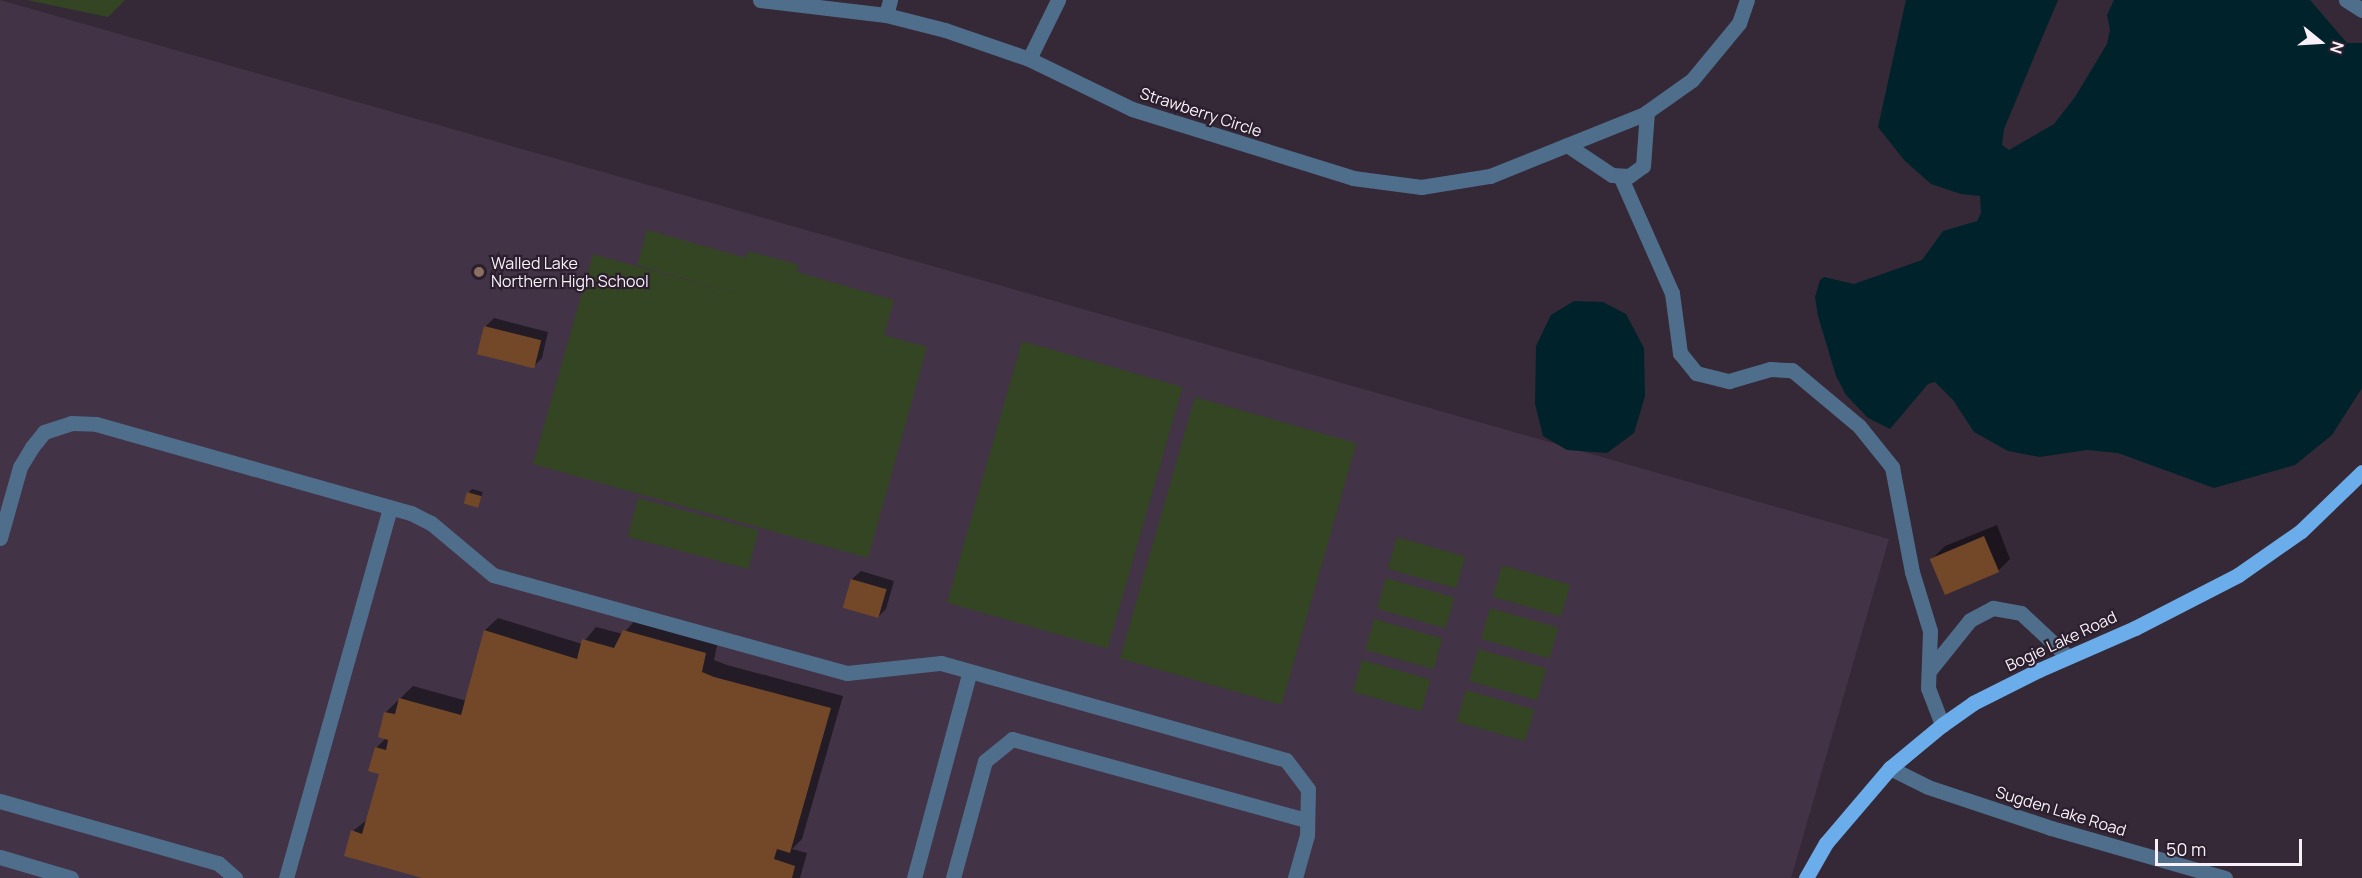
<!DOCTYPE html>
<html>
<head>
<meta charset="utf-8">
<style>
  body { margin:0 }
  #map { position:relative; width:2362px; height:878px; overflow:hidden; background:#352937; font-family:Manrope,sans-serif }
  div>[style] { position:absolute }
  .built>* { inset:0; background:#433346 }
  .green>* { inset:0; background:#344523; transform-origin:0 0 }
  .water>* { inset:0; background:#00232b }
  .shadow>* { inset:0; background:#0007 }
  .building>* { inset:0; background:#724829; transform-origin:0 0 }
  .minor>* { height:15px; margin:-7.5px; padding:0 7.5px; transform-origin:7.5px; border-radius:7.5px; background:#4f6e8c }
  .major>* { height:15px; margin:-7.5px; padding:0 7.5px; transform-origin:7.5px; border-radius:7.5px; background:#6aadea }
  .dots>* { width:16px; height:16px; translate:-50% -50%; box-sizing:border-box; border:3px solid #2b1f2d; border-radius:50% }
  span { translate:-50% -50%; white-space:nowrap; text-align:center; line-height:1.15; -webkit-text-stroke:4.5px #2b1f2d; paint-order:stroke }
  .street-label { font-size:16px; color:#f8f0f9 }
  .poi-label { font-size:16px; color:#f8f0f9 }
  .left { translate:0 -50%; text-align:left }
  .north { position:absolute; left:2290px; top:12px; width:60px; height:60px; -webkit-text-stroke:4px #2b1f2d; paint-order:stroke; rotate:108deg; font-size:16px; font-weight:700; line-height:24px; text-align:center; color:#f8f0f9 }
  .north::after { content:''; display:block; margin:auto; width:21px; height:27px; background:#f8f0f9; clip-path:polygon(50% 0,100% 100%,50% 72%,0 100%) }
  .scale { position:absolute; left:2155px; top:839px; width:147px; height:27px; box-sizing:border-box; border:3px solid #f8f0f9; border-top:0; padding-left:8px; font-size:18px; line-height:21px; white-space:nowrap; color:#f8f0f9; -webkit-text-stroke:4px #2b1f2d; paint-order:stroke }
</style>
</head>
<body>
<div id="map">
  <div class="built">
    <i style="clip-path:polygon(0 0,1889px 539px,1791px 878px,0 878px)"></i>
  </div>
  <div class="green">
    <i style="clip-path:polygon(27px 0,125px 0,108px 17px)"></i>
    <i style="clip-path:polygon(647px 230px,746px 258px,748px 251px,799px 265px,797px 272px,894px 300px,884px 335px,927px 347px,868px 558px,533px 464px,593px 254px,744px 296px,637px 265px)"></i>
    <i style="left:1022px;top:341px;width:167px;height:272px;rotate:16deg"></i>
    <i style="left:1195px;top:397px;width:168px;height:272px;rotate:16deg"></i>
    <i style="left:638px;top:498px;width:125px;height:40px;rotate:15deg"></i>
    <i style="left:1397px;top:537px;width:71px;height:33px;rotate:16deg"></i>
    <i style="left:1502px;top:565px;width:71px;height:33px;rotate:16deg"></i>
    <i style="left:1386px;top:578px;width:71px;height:32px;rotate:16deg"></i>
    <i style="left:1490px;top:608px;width:71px;height:32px;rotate:16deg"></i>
    <i style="left:1374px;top:619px;width:71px;height:32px;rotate:16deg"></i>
    <i style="left:1478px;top:649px;width:71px;height:33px;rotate:16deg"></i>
    <i style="left:1362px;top:660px;width:71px;height:33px;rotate:16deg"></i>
    <i style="left:1466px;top:690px;width:71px;height:33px;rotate:16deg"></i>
  </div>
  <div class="water">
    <i style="clip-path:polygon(1906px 0,2058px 0,2004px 129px,2002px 145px,2009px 150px,2054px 124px,2075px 97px,2107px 44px,2110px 30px,2107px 15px,2114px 0,2310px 0,2347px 43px,2362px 43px,2362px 388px,2332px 435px,2295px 465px,2214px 488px,2118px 453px,2087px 450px,2040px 457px,2008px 451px,1974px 432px,1953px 400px,1935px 382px,1928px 384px,1890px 429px,1868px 418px,1846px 395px,1836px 376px,1818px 316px,1815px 297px,1820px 280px,1824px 277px,1854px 284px,1922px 260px,1943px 231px,1977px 221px,1981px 213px,1980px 196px,1961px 194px,1931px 184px,1904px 160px,1878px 127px)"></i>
    <i style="clip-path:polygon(1574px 301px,1603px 302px,1626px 314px,1644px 348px,1645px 396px,1634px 433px,1607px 453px,1567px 450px,1543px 436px,1535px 404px,1536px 346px,1551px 315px)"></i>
  </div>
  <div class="shadow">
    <i style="clip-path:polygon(494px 318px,548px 332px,542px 358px,533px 367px,485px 327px)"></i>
    <i style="clip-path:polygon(472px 489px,483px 492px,477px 507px,468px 493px)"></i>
    <i style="clip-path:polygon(1997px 525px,2010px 559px,1998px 571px,1932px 559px,1945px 546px)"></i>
    <i style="clip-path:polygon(861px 571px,894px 581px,886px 609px,878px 617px,844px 607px,852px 579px)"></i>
    <i style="clip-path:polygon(498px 618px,582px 644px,596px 627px,623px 634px,637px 618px,718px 641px,714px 660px,727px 665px,843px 696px,802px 839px,792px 849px,807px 853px,800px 878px,427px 878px,353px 831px,368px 819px,381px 773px,376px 748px,386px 738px,386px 712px,413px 686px,467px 701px,485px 630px)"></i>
  </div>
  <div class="building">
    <i style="left:484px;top:326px;width:59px;height:29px;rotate:14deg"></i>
    <i style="left:467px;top:492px;width:15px;height:12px;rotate:16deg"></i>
    <i style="left:1984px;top:536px;width:39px;height:59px;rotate:67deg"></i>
    <i style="left:851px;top:579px;width:37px;height:30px;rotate:16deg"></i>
    <i style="clip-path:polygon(484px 630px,577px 659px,582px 639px,614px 648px,623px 630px,706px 653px,702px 672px,714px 677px,831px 708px,790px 853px,777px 849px,774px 859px,795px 866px,792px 878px,422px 878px,344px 856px,351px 830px,362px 834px,379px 774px,368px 771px,375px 747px,386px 750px,388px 740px,378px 737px,384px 712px,395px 714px,399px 698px,461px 715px)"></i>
  </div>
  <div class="minor">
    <i style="left:760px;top:0;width:127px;rotate:6.8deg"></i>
    <i style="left:886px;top:15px;width:61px;rotate:14.3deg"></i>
    <i style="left:945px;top:30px;width:89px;rotate:19deg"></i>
    <i style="left:1029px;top:59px;width:114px;rotate:25.9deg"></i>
    <i style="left:1132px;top:109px;width:232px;rotate:17.3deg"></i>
    <i style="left:1353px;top:178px;width:69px;rotate:7.5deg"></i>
    <i style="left:1421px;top:187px;width:70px;rotate:-9.1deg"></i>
    <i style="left:1490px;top:176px;width:166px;rotate:-21.9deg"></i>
    <i style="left:1644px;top:114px;width:59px;rotate:-35.3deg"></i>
    <i style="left:1692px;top:80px;width:74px;rotate:-50.5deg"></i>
    <i style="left:1739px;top:23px;width:24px;rotate:-71deg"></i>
    <i style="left:2346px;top:0;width:19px;rotate:32deg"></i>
    <i style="left:886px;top:15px;width:16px;rotate:-75deg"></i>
    <i style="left:1029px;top:59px;width:66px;rotate:-63.8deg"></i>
    <i style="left:1567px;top:145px;width:54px;rotate:33.7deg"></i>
    <i style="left:1612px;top:175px;width:17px;rotate:3deg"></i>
    <i style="left:1629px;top:176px;width:17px;rotate:-36deg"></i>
    <i style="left:1643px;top:166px;width:54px;rotate:-85.8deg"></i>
    <i style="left:1621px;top:178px;width:126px;rotate:66.1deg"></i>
    <i style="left:1672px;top:293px;width:61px;rotate:82.4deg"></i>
    <i style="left:1680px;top:353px;width:26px;rotate:51deg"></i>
    <i style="left:1696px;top:373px;width:34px;rotate:14deg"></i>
    <i style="left:1729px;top:381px;width:43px;rotate:-16.3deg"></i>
    <i style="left:1770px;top:369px;width:22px;rotate:3deg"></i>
    <i style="left:1792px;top:370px;width:87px;rotate:39.9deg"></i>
    <i style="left:1859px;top:426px;width:53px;rotate:51.2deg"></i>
    <i style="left:1892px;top:467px;width:107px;rotate:79.2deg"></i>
    <i style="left:1912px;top:572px;width:62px;rotate:73deg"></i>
    <i style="left:1930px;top:631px;width:57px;rotate:92deg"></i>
    <i style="left:1928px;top:688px;width:40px;rotate:69deg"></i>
    <i style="left:0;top:538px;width:74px;rotate:-74.3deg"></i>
    <i style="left:20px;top:467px;width:23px;rotate:-59deg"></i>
    <i style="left:32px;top:447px;width:19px;rotate:-51deg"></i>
    <i style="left:44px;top:432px;width:28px;rotate:-18deg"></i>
    <i style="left:71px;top:423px;width:25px;rotate:2deg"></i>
    <i style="left:96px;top:424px;width:327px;rotate:15.8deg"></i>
    <i style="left:411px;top:513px;width:22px;rotate:27deg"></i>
    <i style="left:431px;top:523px;width:81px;rotate:40deg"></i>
    <i style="left:493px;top:575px;width:367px;rotate:15.5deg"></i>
    <i style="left:847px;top:673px;width:95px;rotate:-6.1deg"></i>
    <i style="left:941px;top:663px;width:358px;rotate:15.7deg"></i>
    <i style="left:1286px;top:760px;width:36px;rotate:53deg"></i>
    <i style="left:1308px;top:789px;width:46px;rotate:91.2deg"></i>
    <i style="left:1307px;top:835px;width:45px;rotate:105.6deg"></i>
    <i style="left:1929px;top:671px;width:65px;rotate:-51.2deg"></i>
    <i style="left:1970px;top:620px;width:26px;rotate:-28deg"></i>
    <i style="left:1993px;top:608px;width:28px;rotate:10deg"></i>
    <i style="left:2021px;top:613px;width:64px;rotate:43.1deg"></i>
    <i style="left:1890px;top:768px;width:42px;rotate:26.6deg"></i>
    <i style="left:1928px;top:787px;width:130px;rotate:18.4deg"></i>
    <i style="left:2051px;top:828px;width:181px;rotate:16deg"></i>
    <i style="left:0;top:801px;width:227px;rotate:15.9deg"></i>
    <i style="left:218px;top:863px;width:23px;rotate:41deg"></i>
    <i style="left:0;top:857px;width:74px;rotate:16.5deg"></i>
    <i style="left:286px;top:878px;width:385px;rotate:-74.3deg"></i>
    <i style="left:914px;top:878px;width:214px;rotate:-74.9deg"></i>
    <i style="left:953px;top:878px;width:121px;rotate:-74.7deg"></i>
    <i style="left:985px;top:761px;width:35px;rotate:-39deg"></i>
    <i style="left:1012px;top:739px;width:306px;rotate:15.4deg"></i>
  </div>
  <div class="major">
    <i style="left:1806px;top:878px;width:40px;rotate:-60.3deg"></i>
    <i style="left:1826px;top:843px;width:99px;rotate:-49.5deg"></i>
    <i style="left:1890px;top:768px;width:67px;rotate:-39.6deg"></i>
    <i style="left:1942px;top:725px;width:38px;rotate:-35deg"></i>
    <i style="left:1973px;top:703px;width:74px;rotate:-26.6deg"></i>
    <i style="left:2039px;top:670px;width:105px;rotate:-23.6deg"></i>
    <i style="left:2135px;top:628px;width:116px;rotate:-27.2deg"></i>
    <i style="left:2238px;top:575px;width:77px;rotate:-34.9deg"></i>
    <i style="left:2301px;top:531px;width:85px;rotate:-44deg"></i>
  </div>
  <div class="dots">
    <i style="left:479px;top:272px;background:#8d6e63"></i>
  </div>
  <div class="street-label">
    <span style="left:1201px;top:112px;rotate:18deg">Strawberry Circle</span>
    <span style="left:2061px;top:641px;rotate:-25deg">Bogie Lake Road</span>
    <span style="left:2061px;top:811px;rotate:17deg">Sugden Lake Road</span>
  </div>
  <div class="poi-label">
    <span class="left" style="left:491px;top:272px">Walled Lake<br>Northern High School</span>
  </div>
  <div class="north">N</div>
  <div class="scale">50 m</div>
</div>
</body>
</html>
